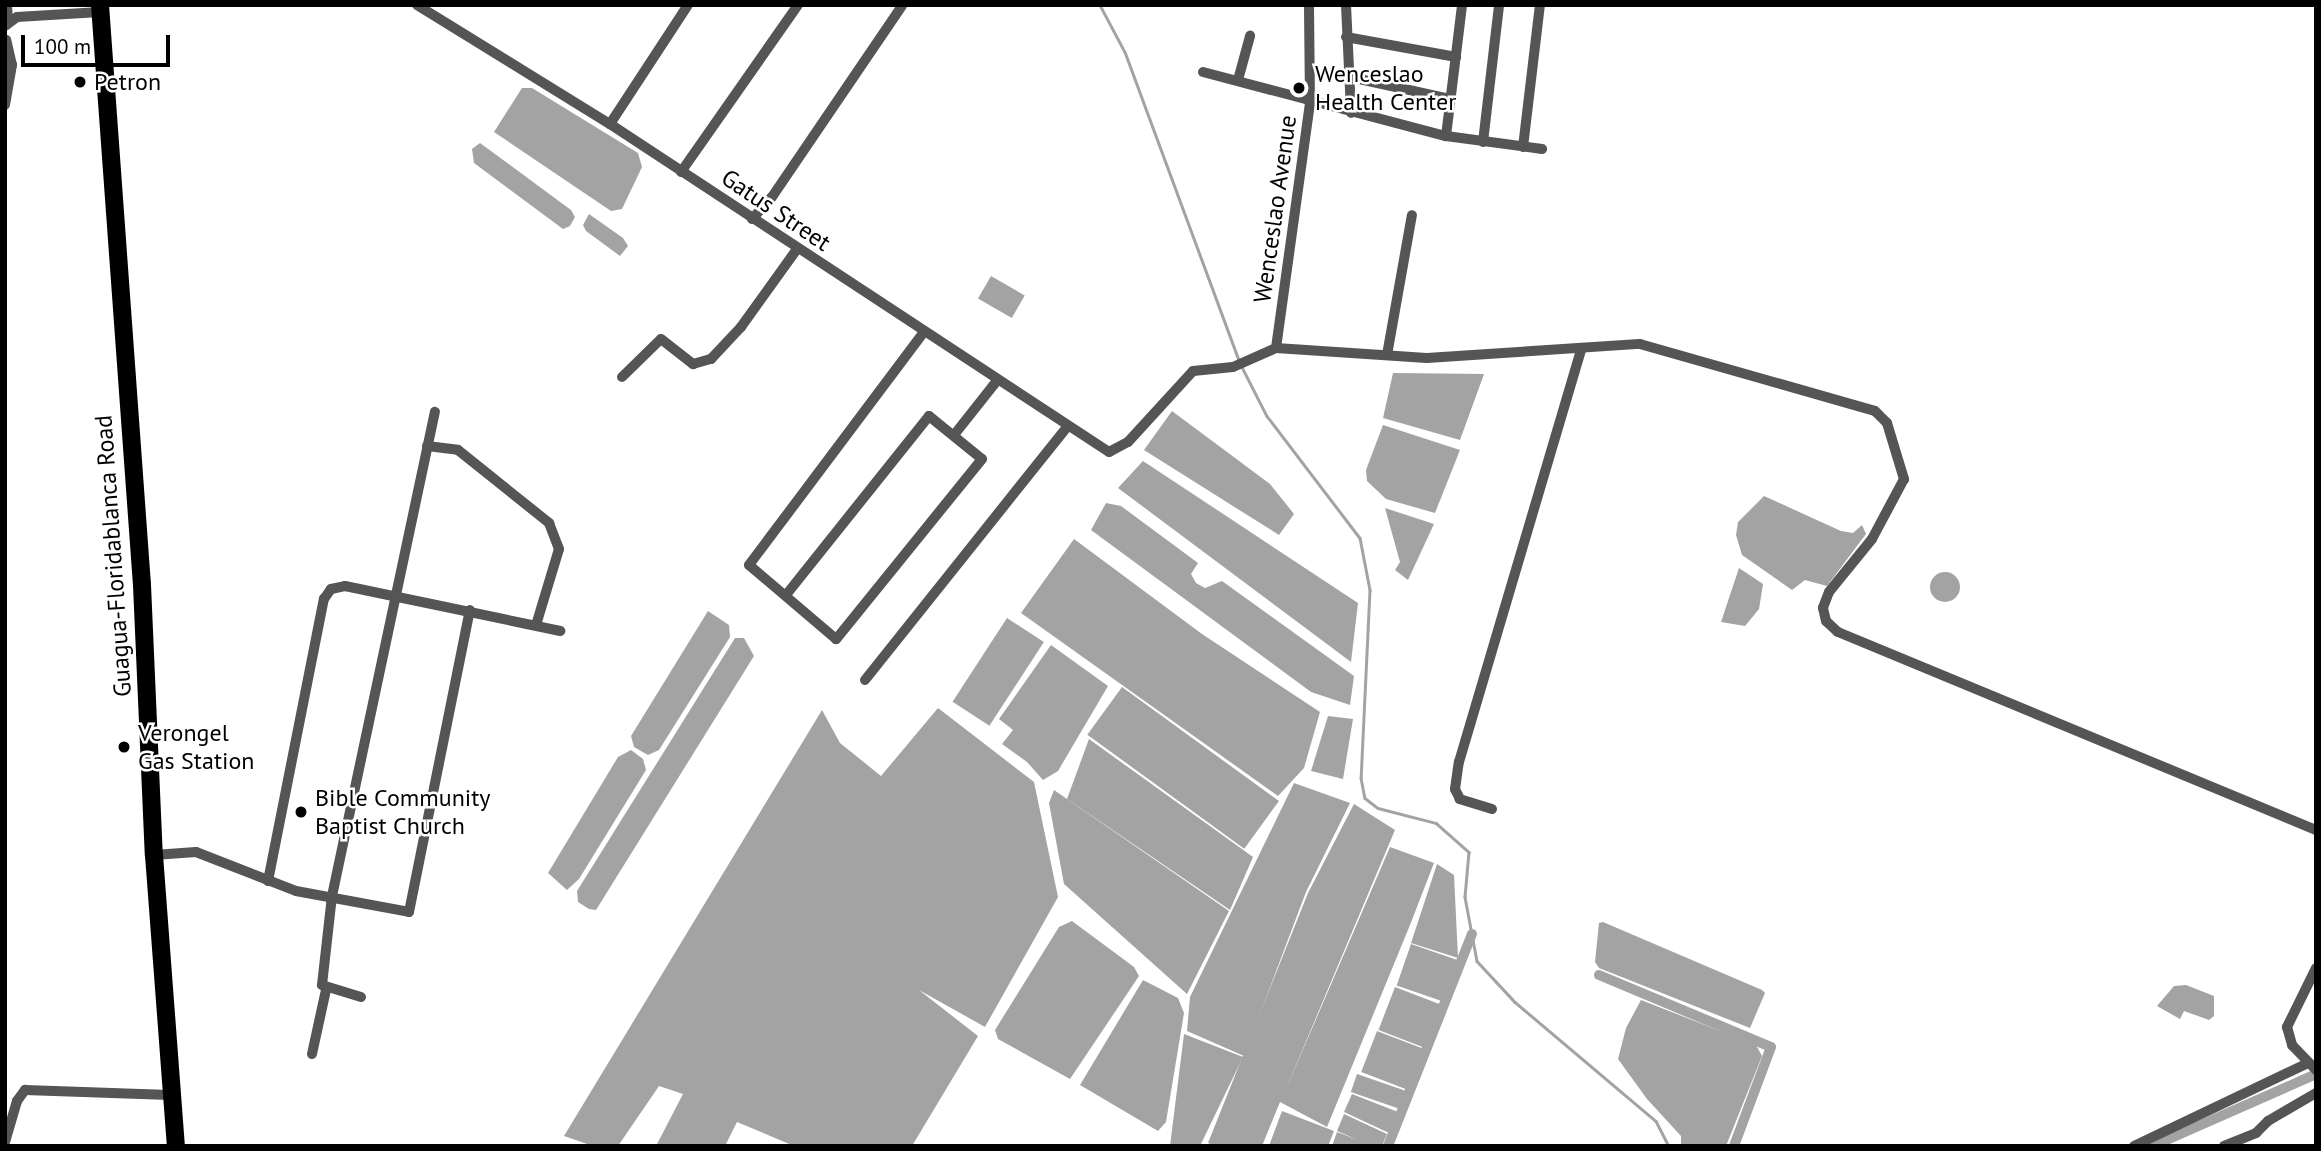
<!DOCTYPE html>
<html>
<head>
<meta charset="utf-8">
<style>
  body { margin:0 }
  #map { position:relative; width:2321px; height:1151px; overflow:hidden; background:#fff; font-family:"PT Sans",sans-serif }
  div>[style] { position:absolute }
  .water>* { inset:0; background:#a3a3a3; transform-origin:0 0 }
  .round { border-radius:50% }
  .stream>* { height:2.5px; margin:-1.25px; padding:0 1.25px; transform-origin:1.25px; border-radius:1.25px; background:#a3a3a3 }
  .canal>* { height:10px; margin:-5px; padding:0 5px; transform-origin:5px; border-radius:5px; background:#a3a3a3 }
  .minor>* { height:10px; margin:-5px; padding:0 5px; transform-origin:5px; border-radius:5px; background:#555 }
  .primary>* { height:18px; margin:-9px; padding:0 9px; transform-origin:9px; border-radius:9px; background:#000 }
  .dots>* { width:19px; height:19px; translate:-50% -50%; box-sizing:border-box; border:4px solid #fff; border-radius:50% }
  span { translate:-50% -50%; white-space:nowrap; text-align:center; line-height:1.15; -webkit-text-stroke:5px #fff; paint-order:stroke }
  .poi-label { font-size:24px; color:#000 }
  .left { translate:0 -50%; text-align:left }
  .street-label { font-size:24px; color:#000 }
  .frame { position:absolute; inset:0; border:7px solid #000; pointer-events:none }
  .scale { position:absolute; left:21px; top:35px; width:149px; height:32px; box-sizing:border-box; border:4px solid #000; border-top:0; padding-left:9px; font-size:21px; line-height:24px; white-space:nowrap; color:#000; -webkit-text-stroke:5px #fff; paint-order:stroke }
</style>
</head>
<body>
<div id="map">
  <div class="water">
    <i style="clip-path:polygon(522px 88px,532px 88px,638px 153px,642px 167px,622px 209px,611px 211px,494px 132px)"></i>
    <i style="clip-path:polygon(480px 143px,571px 210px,575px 217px,570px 226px,563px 229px,474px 163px,472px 149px)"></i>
    <i style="clip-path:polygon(589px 214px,623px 238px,628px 246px,620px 256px,586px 231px,583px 225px)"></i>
    <i style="left:991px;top:276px;width:39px;height:26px;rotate:30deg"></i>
    <i style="clip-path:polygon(1393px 373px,1484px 374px,1460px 440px,1383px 418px)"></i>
    <i style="clip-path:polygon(1172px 411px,1270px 484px,1294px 514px,1279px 535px,1144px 450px)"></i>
    <i style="clip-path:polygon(1383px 425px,1460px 450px,1435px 513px,1386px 499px,1367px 481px,1366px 470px)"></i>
    <i style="clip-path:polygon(1143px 461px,1358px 603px,1351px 662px,1118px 488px)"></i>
    <i style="clip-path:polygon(1764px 496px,1841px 531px,1853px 533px,1862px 525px,1866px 534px,1827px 586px,1805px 580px,1792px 590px,1742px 555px,1736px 535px,1738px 522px)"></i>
    <i style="clip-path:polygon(1106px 503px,1121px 506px,1198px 563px,1191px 574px,1196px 583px,1205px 588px,1222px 581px,1354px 676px,1350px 705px,1311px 692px,1091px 530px)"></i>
    <i style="clip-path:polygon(1385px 508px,1434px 524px,1408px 580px,1395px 570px,1400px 562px)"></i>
    <i style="clip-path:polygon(1074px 539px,1202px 634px,1320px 712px,1304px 768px,1278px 796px,1021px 613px)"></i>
    <i style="clip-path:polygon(1739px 568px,1763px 584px,1759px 609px,1745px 626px,1721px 622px)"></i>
    <i class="round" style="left:1930px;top:572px;width:30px;height:30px"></i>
    <i style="clip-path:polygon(708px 611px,729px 625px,730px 637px,659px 750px,648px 755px,634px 747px,631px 736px)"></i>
    <i style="left:1007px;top:618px;width:44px;height:100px;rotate:33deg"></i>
    <i style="clip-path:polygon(735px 638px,744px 638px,754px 656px,596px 910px,589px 909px,578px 902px,577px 891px)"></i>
    <i style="clip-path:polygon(1051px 645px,1108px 686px,1058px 771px,1043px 780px,1027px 762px,1002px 744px,1013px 730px,999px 719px)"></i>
    <i style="left:1122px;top:687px;width:194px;height:59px;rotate:36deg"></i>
    <i style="clip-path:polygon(938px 708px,1034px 782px,1058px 897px,985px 1027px,919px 990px,978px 1036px,912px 1146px,794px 1146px,737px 1122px,725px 1146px,656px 1146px,683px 1094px,659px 1086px,618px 1146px,593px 1146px,564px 1136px,822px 710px,840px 743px,881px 776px)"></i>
    <i style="clip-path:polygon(1328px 716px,1353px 719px,1343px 779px,1311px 771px)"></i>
    <i style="clip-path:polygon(1089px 739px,1253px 857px,1230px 910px,1067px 799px)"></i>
    <i style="clip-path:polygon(631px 750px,643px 759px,646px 770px,579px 879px,567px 890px,548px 873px,618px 757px)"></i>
    <i style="clip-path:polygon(1294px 783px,1350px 803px,1306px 892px,1244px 1056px,1187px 1031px,1190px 997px)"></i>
    <i style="clip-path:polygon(1054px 790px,1229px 911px,1187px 994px,1064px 884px,1049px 803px)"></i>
    <i style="clip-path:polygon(1354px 804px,1395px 830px,1283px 1096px,1390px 847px,1434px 863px,1410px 925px,1327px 1127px,1280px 1102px,1262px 1146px,1215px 1146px,1208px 1143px,1308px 893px)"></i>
    <i style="clip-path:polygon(1437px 864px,1454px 875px,1458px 958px,1411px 943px)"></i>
    <i style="clip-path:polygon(1072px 921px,1134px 967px,1139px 976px,1070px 1079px,998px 1039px,995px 1030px,1059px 927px)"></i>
    <i style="clip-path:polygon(1603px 922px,1762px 990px,1765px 993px,1750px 1028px,1599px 968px,1595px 962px,1599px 923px)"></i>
    <i style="left:1411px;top:944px;width:49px;height:44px;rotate:19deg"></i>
    <i style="clip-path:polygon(1143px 980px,1178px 998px,1184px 1013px,1166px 1122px,1158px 1131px,1080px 1085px)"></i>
    <i style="clip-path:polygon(2186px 985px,2214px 996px,2214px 1016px,2209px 1020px,2184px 1011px,2180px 1019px,2157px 1006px,2174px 986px)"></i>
    <i style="left:1395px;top:987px;width:48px;height:46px;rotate:21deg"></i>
    <i style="clip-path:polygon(1641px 1000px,1756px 1045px,1762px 1056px,1726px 1146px,1681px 1146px,1681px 1136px,1647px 1099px,1618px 1059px,1626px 1028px)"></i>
    <i style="left:1377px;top:1031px;width:51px;height:44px;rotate:21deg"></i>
    <i style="clip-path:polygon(1184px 1034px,1243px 1057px,1200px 1146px,1170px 1146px)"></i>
    <i style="left:1357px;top:1074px;width:52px;height:19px;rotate:19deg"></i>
    <i style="clip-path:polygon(1352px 1094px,1398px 1112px,1389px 1133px,1344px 1112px)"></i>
    <i style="clip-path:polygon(1282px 1111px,1334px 1131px,1328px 1146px,1269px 1146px)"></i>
    <i style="clip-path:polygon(1344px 1114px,1387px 1134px,1382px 1146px,1332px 1146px,1337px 1132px,1358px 1140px,1337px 1131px)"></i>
  </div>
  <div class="stream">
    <i style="left:1100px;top:5px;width:53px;rotate:62deg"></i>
    <i style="left:1125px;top:52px;width:329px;rotate:69.7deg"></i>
    <i style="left:1242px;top:367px;width:55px;rotate:63deg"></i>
    <i style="left:1267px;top:416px;width:153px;rotate:52.7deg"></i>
    <i style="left:1360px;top:538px;width:53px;rotate:79.1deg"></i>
    <i style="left:1370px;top:590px;width:188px;rotate:92.7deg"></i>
    <i style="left:1361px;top:778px;width:20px;rotate:79deg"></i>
    <i style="left:1365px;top:798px;width:16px;rotate:38deg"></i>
    <i style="left:1378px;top:808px;width:60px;rotate:14.5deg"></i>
    <i style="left:1436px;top:823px;width:44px;rotate:41.3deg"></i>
    <i style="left:1469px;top:852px;width:45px;rotate:95.1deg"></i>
    <i style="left:1465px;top:897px;width:65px;rotate:79.4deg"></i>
    <i style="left:1477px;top:961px;width:56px;rotate:47.2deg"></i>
    <i style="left:1515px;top:1002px;width:185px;rotate:40.2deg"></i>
    <i style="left:1656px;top:1121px;width:28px;rotate:63deg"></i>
  </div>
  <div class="canal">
    <i style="left:1599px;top:975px;width:186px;rotate:22.7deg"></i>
    <i style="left:1771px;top:1047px;width:106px;rotate:110.5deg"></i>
    <i style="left:1388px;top:1146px;width:228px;rotate:-68.4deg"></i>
    <i style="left:2153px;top:1146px;width:178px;rotate:-23.8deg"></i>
  </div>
  <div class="minor">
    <i style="left:7px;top:5px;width:16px;rotate:86deg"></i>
    <i style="left:417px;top:5px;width:227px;rotate:31.7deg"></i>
    <i style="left:610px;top:124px;width:597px;rotate:33.32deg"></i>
    <i style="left:1109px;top:452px;width:21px;rotate:-28deg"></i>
    <i style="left:1128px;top:442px;width:96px;rotate:-47.5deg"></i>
    <i style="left:1193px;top:371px;width:40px;rotate:-5.7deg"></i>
    <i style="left:1233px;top:367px;width:47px;rotate:-23.8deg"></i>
    <i style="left:1276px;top:348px;width:247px;rotate:-82.1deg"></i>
    <i style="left:1310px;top:103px;width:98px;rotate:-90.6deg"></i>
    <i style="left:1346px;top:5px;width:108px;rotate:87.3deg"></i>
    <i style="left:5px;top:26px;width:15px;rotate:-37deg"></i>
    <i style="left:17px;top:17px;width:83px;rotate:-3.4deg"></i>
    <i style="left:1346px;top:37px;width:112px;rotate:10.3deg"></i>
    <i style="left:1203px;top:72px;width:251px;rotate:14.8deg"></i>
    <i style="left:1446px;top:136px;width:97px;rotate:7.7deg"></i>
    <i style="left:1350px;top:77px;width:102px;rotate:12.4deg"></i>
    <i style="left:1238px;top:80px;width:46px;rotate:-74.7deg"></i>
    <i style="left:5px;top:105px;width:41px;rotate:-80.1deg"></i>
    <i style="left:12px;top:65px;width:26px;rotate:-103deg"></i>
    <i style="left:610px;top:124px;width:142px;rotate:-56.8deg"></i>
    <i style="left:1446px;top:136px;width:132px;rotate:-83deg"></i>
    <i style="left:1483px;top:142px;width:138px;rotate:-83.3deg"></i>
    <i style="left:1523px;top:147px;width:143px;rotate:-83.2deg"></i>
    <i style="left:681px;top:172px;width:204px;rotate:-55deg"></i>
    <i style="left:752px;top:219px;width:30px;rotate:-48deg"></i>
    <i style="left:772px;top:197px;width:231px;rotate:-55.8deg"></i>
    <i style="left:1276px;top:348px;width:151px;rotate:3.8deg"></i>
    <i style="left:1427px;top:358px;width:213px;rotate:-3.8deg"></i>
    <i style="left:1640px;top:344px;width:244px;rotate:15.9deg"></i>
    <i style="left:1875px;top:411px;width:17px;rotate:45deg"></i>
    <i style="left:1887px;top:423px;width:59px;rotate:73.1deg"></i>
    <i style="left:1904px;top:479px;width:68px;rotate:118.1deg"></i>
    <i style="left:1872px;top:539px;width:68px;rotate:129.1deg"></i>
    <i style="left:1829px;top:592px;width:17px;rotate:111deg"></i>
    <i style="left:1823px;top:608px;width:13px;rotate:77deg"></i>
    <i style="left:1826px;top:621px;width:16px;rotate:43deg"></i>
    <i style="left:1838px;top:632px;width:517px;rotate:22.5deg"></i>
    <i style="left:1387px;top:355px;width:142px;rotate:-79.9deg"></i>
    <i style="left:622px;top:377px;width:54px;rotate:-44.3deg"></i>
    <i style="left:661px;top:339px;width:41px;rotate:38deg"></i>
    <i style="left:693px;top:364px;width:19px;rotate:-16deg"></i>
    <i style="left:711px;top:359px;width:44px;rotate:-46.8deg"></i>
    <i style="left:741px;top:327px;width:96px;rotate:-54.3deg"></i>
    <i style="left:954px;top:435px;width:68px;rotate:-51.6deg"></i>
    <i style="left:427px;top:446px;width:31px;rotate:7deg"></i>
    <i style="left:458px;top:450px;width:117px;rotate:38.7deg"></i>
    <i style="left:549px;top:523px;width:28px;rotate:69deg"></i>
    <i style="left:559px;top:549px;width:79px;rotate:106.8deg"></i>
    <i style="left:786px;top:595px;width:229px;rotate:-51.4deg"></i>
    <i style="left:929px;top:416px;width:68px;rotate:39.1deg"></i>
    <i style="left:982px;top:459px;width:232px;rotate:129deg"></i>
    <i style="left:836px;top:639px;width:114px;rotate:-139.6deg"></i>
    <i style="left:749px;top:565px;width:290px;rotate:-53.1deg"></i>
    <i style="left:865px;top:680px;width:324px;rotate:-51.4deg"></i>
    <i style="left:1492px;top:809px;width:34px;rotate:-163deg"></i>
    <i style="left:1460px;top:799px;width:11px;rotate:-117deg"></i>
    <i style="left:1455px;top:789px;width:27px;rotate:-82deg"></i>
    <i style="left:1459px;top:762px;width:430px;rotate:-73.5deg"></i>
    <i style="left:154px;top:855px;width:42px;rotate:-4.1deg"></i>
    <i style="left:196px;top:852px;width:107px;rotate:21.3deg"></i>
    <i style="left:296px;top:891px;width:115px;rotate:10.5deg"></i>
    <i style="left:409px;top:912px;width:308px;rotate:-78.6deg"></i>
    <i style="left:268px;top:881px;width:288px;rotate:-78.8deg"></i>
    <i style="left:324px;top:599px;width:12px;rotate:-55deg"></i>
    <i style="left:331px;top:589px;width:14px;rotate:-12deg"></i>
    <i style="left:345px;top:586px;width:220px;rotate:11.8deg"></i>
    <i style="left:2316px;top:968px;width:66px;rotate:116.2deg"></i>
    <i style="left:2287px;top:1027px;width:19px;rotate:74deg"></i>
    <i style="left:2292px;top:1045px;width:35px;rotate:46deg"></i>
    <i style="left:361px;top:997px;width:41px;rotate:-162.9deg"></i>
    <i style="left:322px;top:985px;width:90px;rotate:-83.6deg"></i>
    <i style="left:332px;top:896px;width:495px;rotate:-78deg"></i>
    <i style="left:312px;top:1054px;width:66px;rotate:-77.7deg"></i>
    <i style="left:5px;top:1142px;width:43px;rotate:-73.7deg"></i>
    <i style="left:17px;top:1101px;width:14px;rotate:-54deg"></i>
    <i style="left:25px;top:1090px;width:145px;rotate:2deg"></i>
    <i style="left:2134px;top:1146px;width:193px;rotate:-25.5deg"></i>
    <i style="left:2224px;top:1146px;width:35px;rotate:-22deg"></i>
    <i style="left:2256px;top:1133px;width:17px;rotate:-45deg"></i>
    <i style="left:2268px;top:1121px;width:56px;rotate:-30.3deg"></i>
  </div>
  <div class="primary">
    <i style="left:100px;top:5px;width:582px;rotate:85.86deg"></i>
    <i style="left:142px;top:585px;width:270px;rotate:87.5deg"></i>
    <i style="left:154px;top:855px;width:292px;rotate:85.7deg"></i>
  </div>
  <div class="dots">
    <i style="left:80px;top:82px;background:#000"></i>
    <i style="left:1299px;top:88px;background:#000"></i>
    <i style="left:124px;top:747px;background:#000"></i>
    <i style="left:301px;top:812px;background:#000"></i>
  </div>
  <div class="poi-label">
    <span class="left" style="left:1315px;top:88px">Wenceslao<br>Health Center</span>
    <span class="left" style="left:94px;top:82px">Petron</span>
    <span class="left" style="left:138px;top:747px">Verongel<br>Gas Station</span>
    <span class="left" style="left:315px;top:812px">Bible Community<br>Baptist Church</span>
  </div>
  <div class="street-label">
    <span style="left:1275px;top:209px;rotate:-82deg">Wenceslao Avenue</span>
    <span style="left:776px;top:210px;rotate:34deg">Gatus Street</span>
    <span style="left:113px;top:556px;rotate:-94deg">Guagua-Floridablanca Road</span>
  </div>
  <div class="frame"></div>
  <div class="scale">100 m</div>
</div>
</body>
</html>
